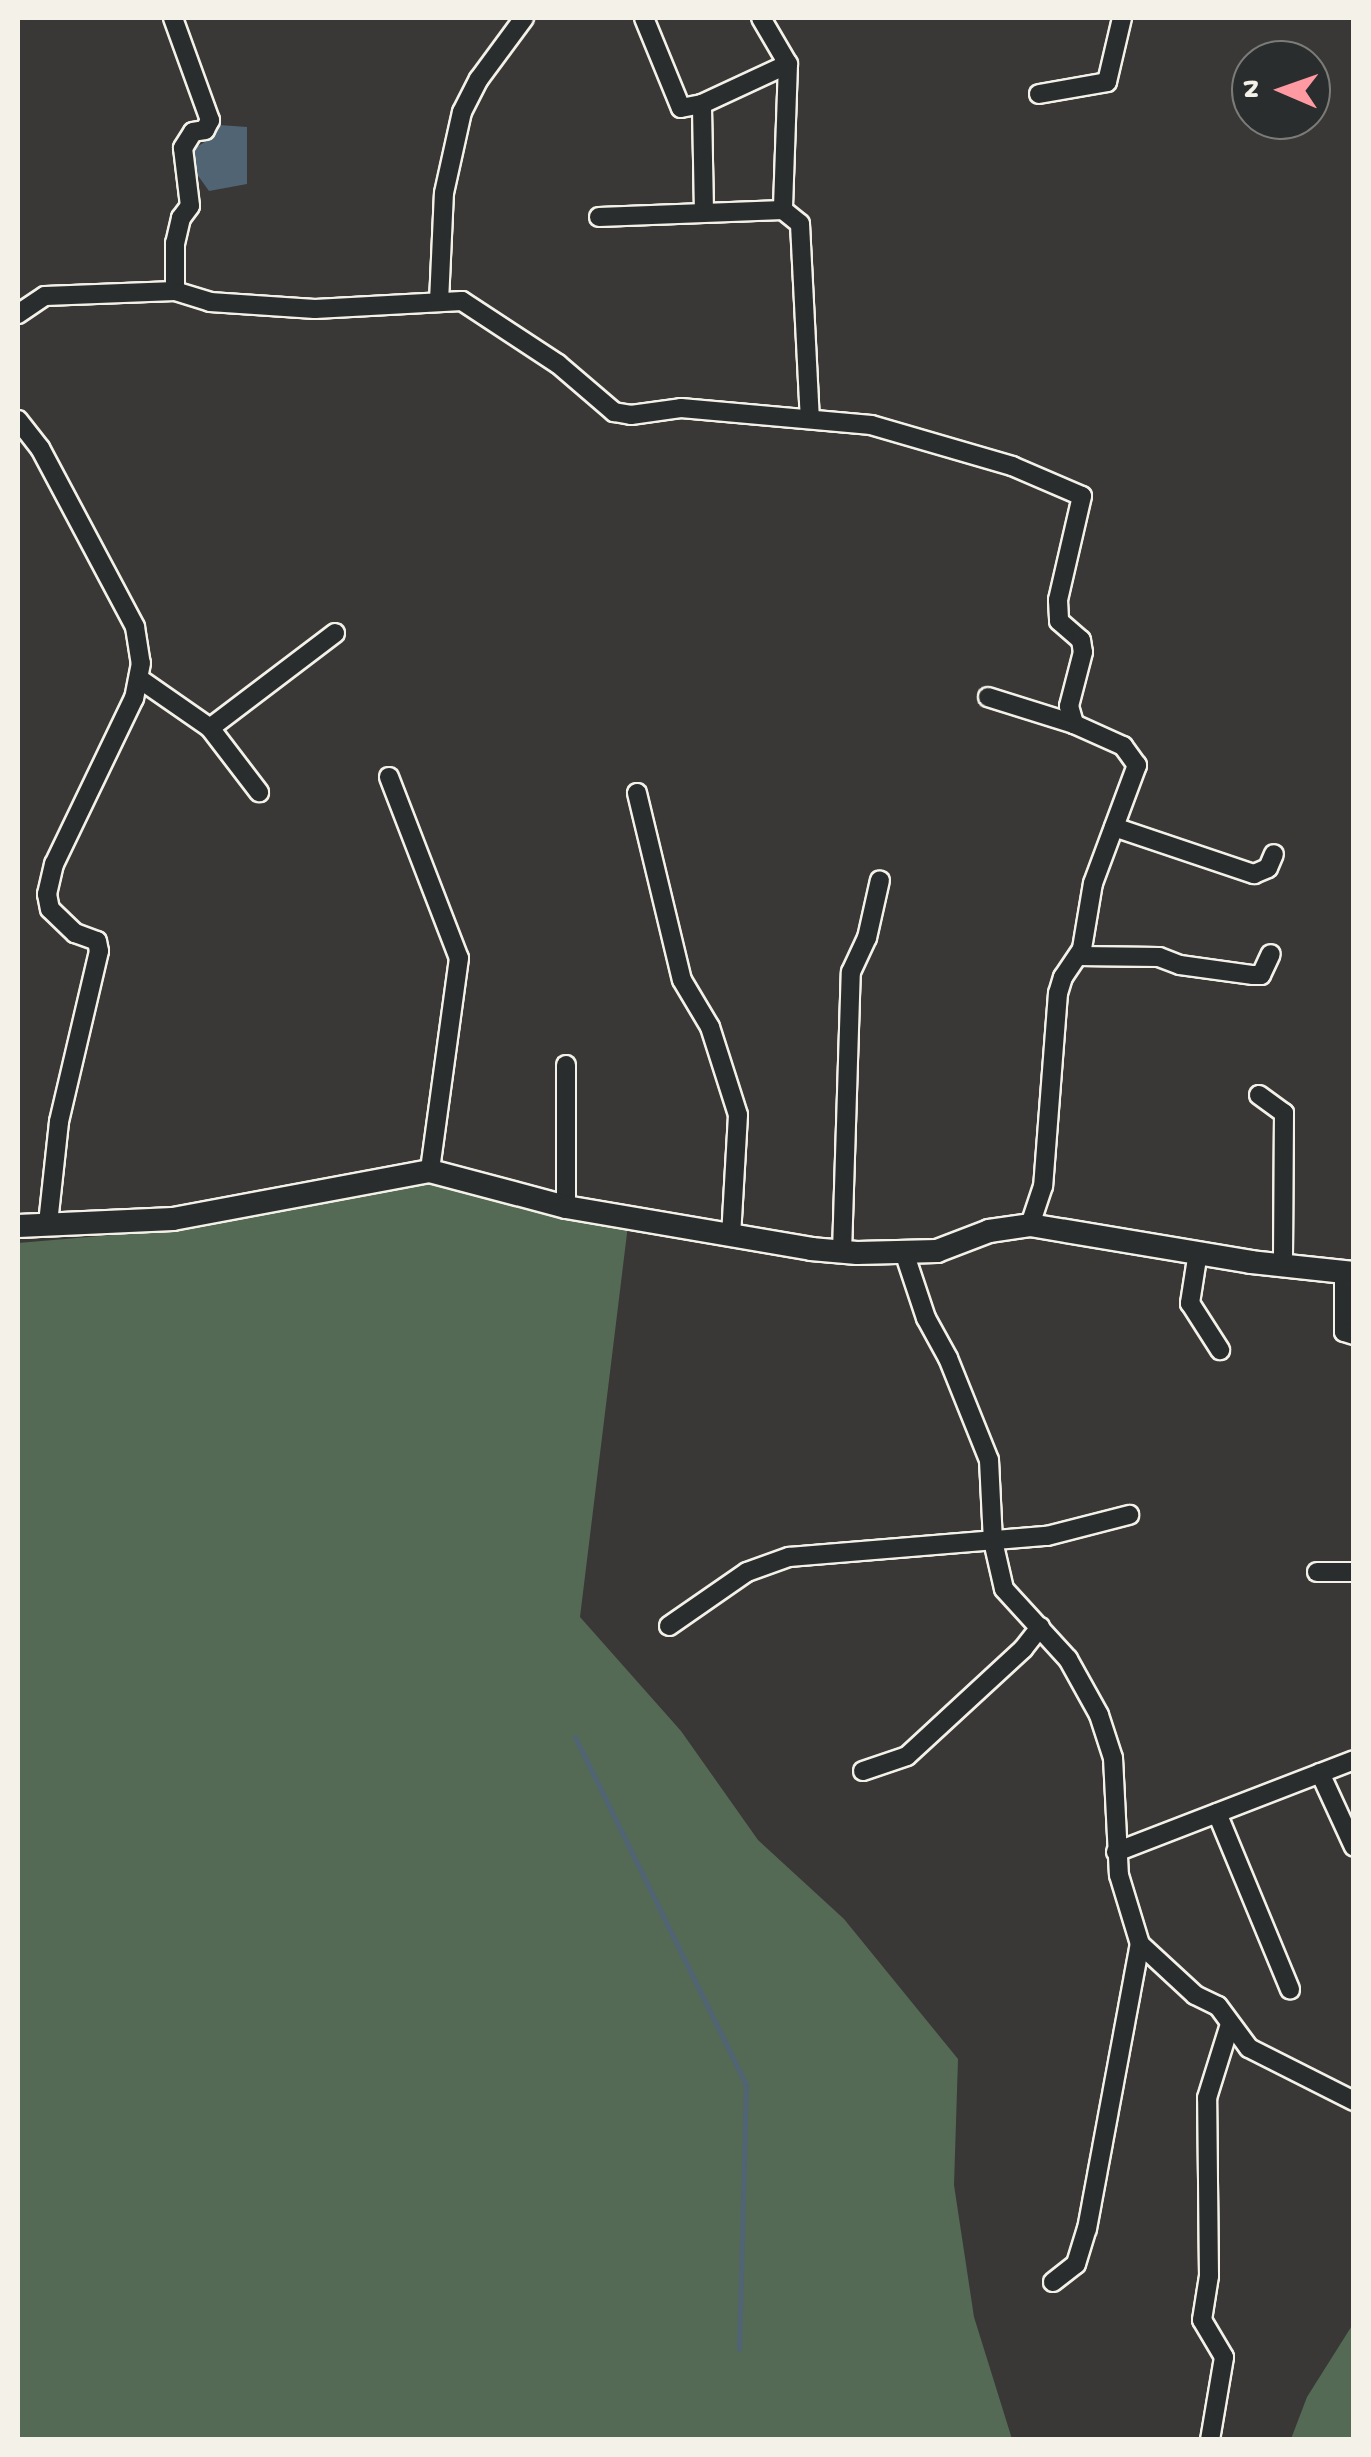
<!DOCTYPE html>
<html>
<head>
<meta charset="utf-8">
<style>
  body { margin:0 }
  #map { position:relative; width:1371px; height:2457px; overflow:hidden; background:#393837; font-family:"Gochi Hand",sans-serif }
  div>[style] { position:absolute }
  .green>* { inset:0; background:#546a55 }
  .water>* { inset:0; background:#506474 }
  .stream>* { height:5px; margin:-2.5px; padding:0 2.5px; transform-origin:2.5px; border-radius:2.5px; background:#506474 }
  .roads { filter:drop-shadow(2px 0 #f4f1e8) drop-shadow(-2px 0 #f4f1e8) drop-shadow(0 2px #f4f1e8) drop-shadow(0 -2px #f4f1e8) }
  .minor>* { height:18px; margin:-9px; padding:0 9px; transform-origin:9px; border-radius:9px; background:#2a2d2e }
  .tertiary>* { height:22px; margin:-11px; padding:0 11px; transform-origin:11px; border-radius:11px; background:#2a2d2e }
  span { translate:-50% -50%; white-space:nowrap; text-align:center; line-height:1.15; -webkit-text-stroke:8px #2a2d2e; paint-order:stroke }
  .frame { position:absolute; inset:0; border:20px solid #f4f1e8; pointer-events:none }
  .north { position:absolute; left:1231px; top:40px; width:100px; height:100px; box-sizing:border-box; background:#2a2d2e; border:2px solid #7b7b78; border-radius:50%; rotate:272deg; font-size:28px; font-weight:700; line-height:40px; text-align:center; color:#f4f1e8 }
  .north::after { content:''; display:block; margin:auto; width:35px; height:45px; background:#ff9aa2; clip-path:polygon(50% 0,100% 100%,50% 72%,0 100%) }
</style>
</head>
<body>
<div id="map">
  <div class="green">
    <i style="clip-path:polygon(430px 1179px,629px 1217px,580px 1617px,681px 1731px,758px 1840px,844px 1919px,958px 2059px,954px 2185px,974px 2317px,1012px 2439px,18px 2440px,18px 1243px,171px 1230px)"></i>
    <i style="clip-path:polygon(1353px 2324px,1353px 2439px,1291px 2439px,1307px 2397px)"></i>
  </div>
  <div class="water">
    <i style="clip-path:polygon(219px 125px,247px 127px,247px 184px,209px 191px,194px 170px,193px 149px,210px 139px)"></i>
  </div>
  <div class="stream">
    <i style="left:575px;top:1737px;width:388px;rotate:63.8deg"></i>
    <i style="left:746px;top:2085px;width:264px;rotate:91.5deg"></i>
  </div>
  <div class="roads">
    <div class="minor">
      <i style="left:173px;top:18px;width:109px;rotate:70.1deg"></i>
      <i style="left:210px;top:120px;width:11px;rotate:117deg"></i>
      <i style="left:205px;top:130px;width:12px;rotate:171deg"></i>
      <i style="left:193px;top:132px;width:19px;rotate:122deg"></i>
      <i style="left:183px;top:148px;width:58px;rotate:83.1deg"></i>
      <i style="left:190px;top:206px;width:15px;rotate:127deg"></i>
      <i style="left:181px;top:218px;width:26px;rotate:103deg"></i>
      <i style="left:175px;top:243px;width:48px;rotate:90deg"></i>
      <i style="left:175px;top:291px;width:37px;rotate:17deg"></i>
      <i style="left:210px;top:302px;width:105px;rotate:3.8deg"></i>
      <i style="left:315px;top:309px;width:147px;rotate:-3.1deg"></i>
      <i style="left:462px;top:301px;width:115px;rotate:33.3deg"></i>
      <i style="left:558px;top:364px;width:74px;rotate:40.6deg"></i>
      <i style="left:614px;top:412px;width:17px;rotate:10deg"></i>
      <i style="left:631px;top:415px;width:50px;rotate:-8deg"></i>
      <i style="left:681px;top:408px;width:191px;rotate:5.1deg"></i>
      <i style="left:871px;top:425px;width:147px;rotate:16.2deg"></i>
      <i style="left:1012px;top:466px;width:76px;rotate:23.2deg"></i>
      <i style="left:1082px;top:496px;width:107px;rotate:103deg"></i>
      <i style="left:1058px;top:600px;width:21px;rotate:87deg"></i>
      <i style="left:1059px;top:621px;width:29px;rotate:41deg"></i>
      <i style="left:1081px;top:640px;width:12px;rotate:81deg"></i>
      <i style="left:1083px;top:652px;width:56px;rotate:104.5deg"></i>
      <i style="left:1069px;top:706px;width:19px;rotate:74deg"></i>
      <i style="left:1074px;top:724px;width:54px;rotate:24.2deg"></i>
      <i style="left:1123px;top:746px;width:24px;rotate:54deg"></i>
      <i style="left:1137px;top:765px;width:126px;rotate:110.4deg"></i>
      <i style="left:1093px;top:883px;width:67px;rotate:99.5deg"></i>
      <i style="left:1082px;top:949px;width:34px;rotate:124deg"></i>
      <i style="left:1063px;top:977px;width:17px;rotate:107deg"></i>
      <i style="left:1058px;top:993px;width:194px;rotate:94.4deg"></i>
      <i style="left:1043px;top:1186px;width:41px;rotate:108.4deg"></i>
      <i style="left:644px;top:18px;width:97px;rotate:67.7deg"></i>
      <i style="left:681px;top:108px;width:21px;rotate:-11deg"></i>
      <i style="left:761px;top:18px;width:53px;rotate:59.6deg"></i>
      <i style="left:788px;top:64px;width:146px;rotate:92deg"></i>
      <i style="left:1039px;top:94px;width:69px;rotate:-10deg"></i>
      <i style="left:1107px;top:82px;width:66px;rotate:-76.8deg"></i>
      <i style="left:704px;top:212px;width:108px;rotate:-91.1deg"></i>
      <i style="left:702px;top:104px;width:95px;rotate:-24.9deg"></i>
      <i style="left:599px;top:217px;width:184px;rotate:-2.2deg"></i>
      <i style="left:783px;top:210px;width:22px;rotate:39deg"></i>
      <i style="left:800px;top:224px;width:195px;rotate:87.1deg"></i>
      <i style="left:439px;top:302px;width:109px;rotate:-87.4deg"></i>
      <i style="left:444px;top:193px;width:83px;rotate:-77.5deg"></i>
      <i style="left:462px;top:112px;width:37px;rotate:-63deg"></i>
      <i style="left:479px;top:79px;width:76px;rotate:-53.6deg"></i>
      <i style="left:18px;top:314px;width:32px;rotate:-34deg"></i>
      <i style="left:45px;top:296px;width:130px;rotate:-2.2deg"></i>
      <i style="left:18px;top:420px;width:36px;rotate:52deg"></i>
      <i style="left:40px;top:448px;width:203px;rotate:62deg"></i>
      <i style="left:135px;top:627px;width:36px;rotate:81deg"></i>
      <i style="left:141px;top:663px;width:36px;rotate:101deg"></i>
      <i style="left:134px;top:698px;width:184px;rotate:115.7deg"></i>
      <i style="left:54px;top:864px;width:31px;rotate:103deg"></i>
      <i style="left:47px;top:894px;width:15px;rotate:79deg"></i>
      <i style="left:50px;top:909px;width:35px;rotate:44deg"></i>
      <i style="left:75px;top:933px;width:23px;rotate:20deg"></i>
      <i style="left:97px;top:941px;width:10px;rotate:79deg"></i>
      <i style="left:99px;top:951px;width:176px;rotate:103.2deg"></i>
      <i style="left:59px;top:1122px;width:103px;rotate:96.2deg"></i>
      <i style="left:141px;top:680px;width:84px;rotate:34.8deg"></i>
      <i style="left:210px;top:728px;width:81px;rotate:52.6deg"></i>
      <i style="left:988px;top:697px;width:90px;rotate:17.4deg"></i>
      <i style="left:210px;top:728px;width:157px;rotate:-37.2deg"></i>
      <i style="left:389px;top:777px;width:194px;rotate:68.9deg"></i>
      <i style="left:459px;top:958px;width:215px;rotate:97.8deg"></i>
      <i style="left:637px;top:793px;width:192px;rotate:76.5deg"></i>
      <i style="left:682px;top:980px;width:55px;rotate:59.2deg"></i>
      <i style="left:710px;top:1027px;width:92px;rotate:72.3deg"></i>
      <i style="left:738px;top:1115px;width:121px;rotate:93.3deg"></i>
      <i style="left:1114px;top:827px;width:148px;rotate:18.6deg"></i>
      <i style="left:1254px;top:874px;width:15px;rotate:-23deg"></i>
      <i style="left:1268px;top:868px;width:15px;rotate:-67deg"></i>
      <i style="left:1079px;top:956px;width:80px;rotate:0.7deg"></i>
      <i style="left:1159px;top:957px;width:22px;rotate:21deg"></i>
      <i style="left:1180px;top:965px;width:74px;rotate:7.8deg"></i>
      <i style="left:1253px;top:975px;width:8px"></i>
      <i style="left:1261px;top:975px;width:23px;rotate:-65deg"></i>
      <i style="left:566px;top:1065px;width:142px;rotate:90deg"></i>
      <i style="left:1259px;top:1095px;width:31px;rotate:36deg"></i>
      <i style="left:1284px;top:1113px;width:152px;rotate:90.4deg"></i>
      <i style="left:842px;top:1252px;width:280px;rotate:-88.2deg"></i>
      <i style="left:851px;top:972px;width:38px;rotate:-65deg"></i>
      <i style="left:867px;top:938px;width:59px;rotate:-77.4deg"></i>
      <i style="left:904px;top:1252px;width:70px;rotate:71.6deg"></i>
      <i style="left:926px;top:1318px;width:46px;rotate:61.2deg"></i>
      <i style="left:948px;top:1358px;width:110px;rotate:68.1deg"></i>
      <i style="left:989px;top:1460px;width:81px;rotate:87.2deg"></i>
      <i style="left:993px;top:1541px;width:49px;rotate:77.1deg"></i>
      <i style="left:1004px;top:1589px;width:95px;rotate:47.6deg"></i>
      <i style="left:1068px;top:1659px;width:64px;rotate:61deg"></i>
      <i style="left:1099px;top:1715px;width:45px;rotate:72deg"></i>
      <i style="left:1113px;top:1758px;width:117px;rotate:87.1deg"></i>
      <i style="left:1119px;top:1875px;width:72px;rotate:73.1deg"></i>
      <i style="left:1140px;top:1944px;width:75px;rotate:42.8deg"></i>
      <i style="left:1195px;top:1995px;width:25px;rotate:26deg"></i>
      <i style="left:1218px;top:2006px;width:52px;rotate:53.6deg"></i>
      <i style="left:1249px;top:2048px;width:118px;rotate:26.8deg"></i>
      <i style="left:1198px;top:1252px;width:52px;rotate:98.9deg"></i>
      <i style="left:1190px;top:1303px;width:56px;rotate:57.4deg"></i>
      <i style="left:1344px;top:1272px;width:60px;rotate:90deg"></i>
      <i style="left:1344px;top:1332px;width:10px;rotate:17deg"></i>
      <i style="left:1317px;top:1572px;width:37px"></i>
      <i style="left:669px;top:1626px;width:95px;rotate:-34.7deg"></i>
      <i style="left:747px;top:1572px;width:45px;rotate:-19.7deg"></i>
      <i style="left:789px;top:1557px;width:259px;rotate:-4.7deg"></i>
      <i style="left:1047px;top:1536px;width:85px;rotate:-14.4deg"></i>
      <i style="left:863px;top:1771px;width:46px;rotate:-18.8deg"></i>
      <i style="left:907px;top:1756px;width:158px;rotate:-42.7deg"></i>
      <i style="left:1023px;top:1649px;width:28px;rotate:-52deg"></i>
      <i style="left:1320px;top:1773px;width:81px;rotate:65.3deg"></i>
      <i style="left:1217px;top:1813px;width:191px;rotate:67.5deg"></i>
      <i style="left:1116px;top:1852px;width:255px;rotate:-21.1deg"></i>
      <i style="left:1053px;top:2282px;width:29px;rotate:-38deg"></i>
      <i style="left:1076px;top:2264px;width:37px;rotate:-73deg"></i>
      <i style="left:1087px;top:2229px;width:290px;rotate:-79.5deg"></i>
      <i style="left:1210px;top:2440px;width:84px;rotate:-80.4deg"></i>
      <i style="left:1224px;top:2357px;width:43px;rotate:-120.7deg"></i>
      <i style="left:1202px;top:2320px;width:45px;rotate:-81deg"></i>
      <i style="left:1209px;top:2276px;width:178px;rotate:-90.6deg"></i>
      <i style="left:1207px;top:2098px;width:77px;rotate:-72.7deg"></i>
    </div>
    <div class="tertiary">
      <i style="left:18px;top:1226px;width:155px;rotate:-2.6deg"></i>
      <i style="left:173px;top:1219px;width:261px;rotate:-10.6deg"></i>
      <i style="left:430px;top:1171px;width:141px;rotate:14.8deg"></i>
      <i style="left:566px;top:1207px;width:249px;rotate:9.7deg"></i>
      <i style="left:811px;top:1249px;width:46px;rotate:5deg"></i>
      <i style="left:857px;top:1253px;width:80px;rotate:-1.4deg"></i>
      <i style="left:937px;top:1251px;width:56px;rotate:-21deg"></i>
      <i style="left:989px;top:1231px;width:41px;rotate:-8.3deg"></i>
      <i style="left:1030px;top:1225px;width:224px;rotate:9.5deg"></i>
      <i style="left:1251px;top:1262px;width:104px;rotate:6.1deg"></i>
    </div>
  </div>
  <div class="frame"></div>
  <div class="north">N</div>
</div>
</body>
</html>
